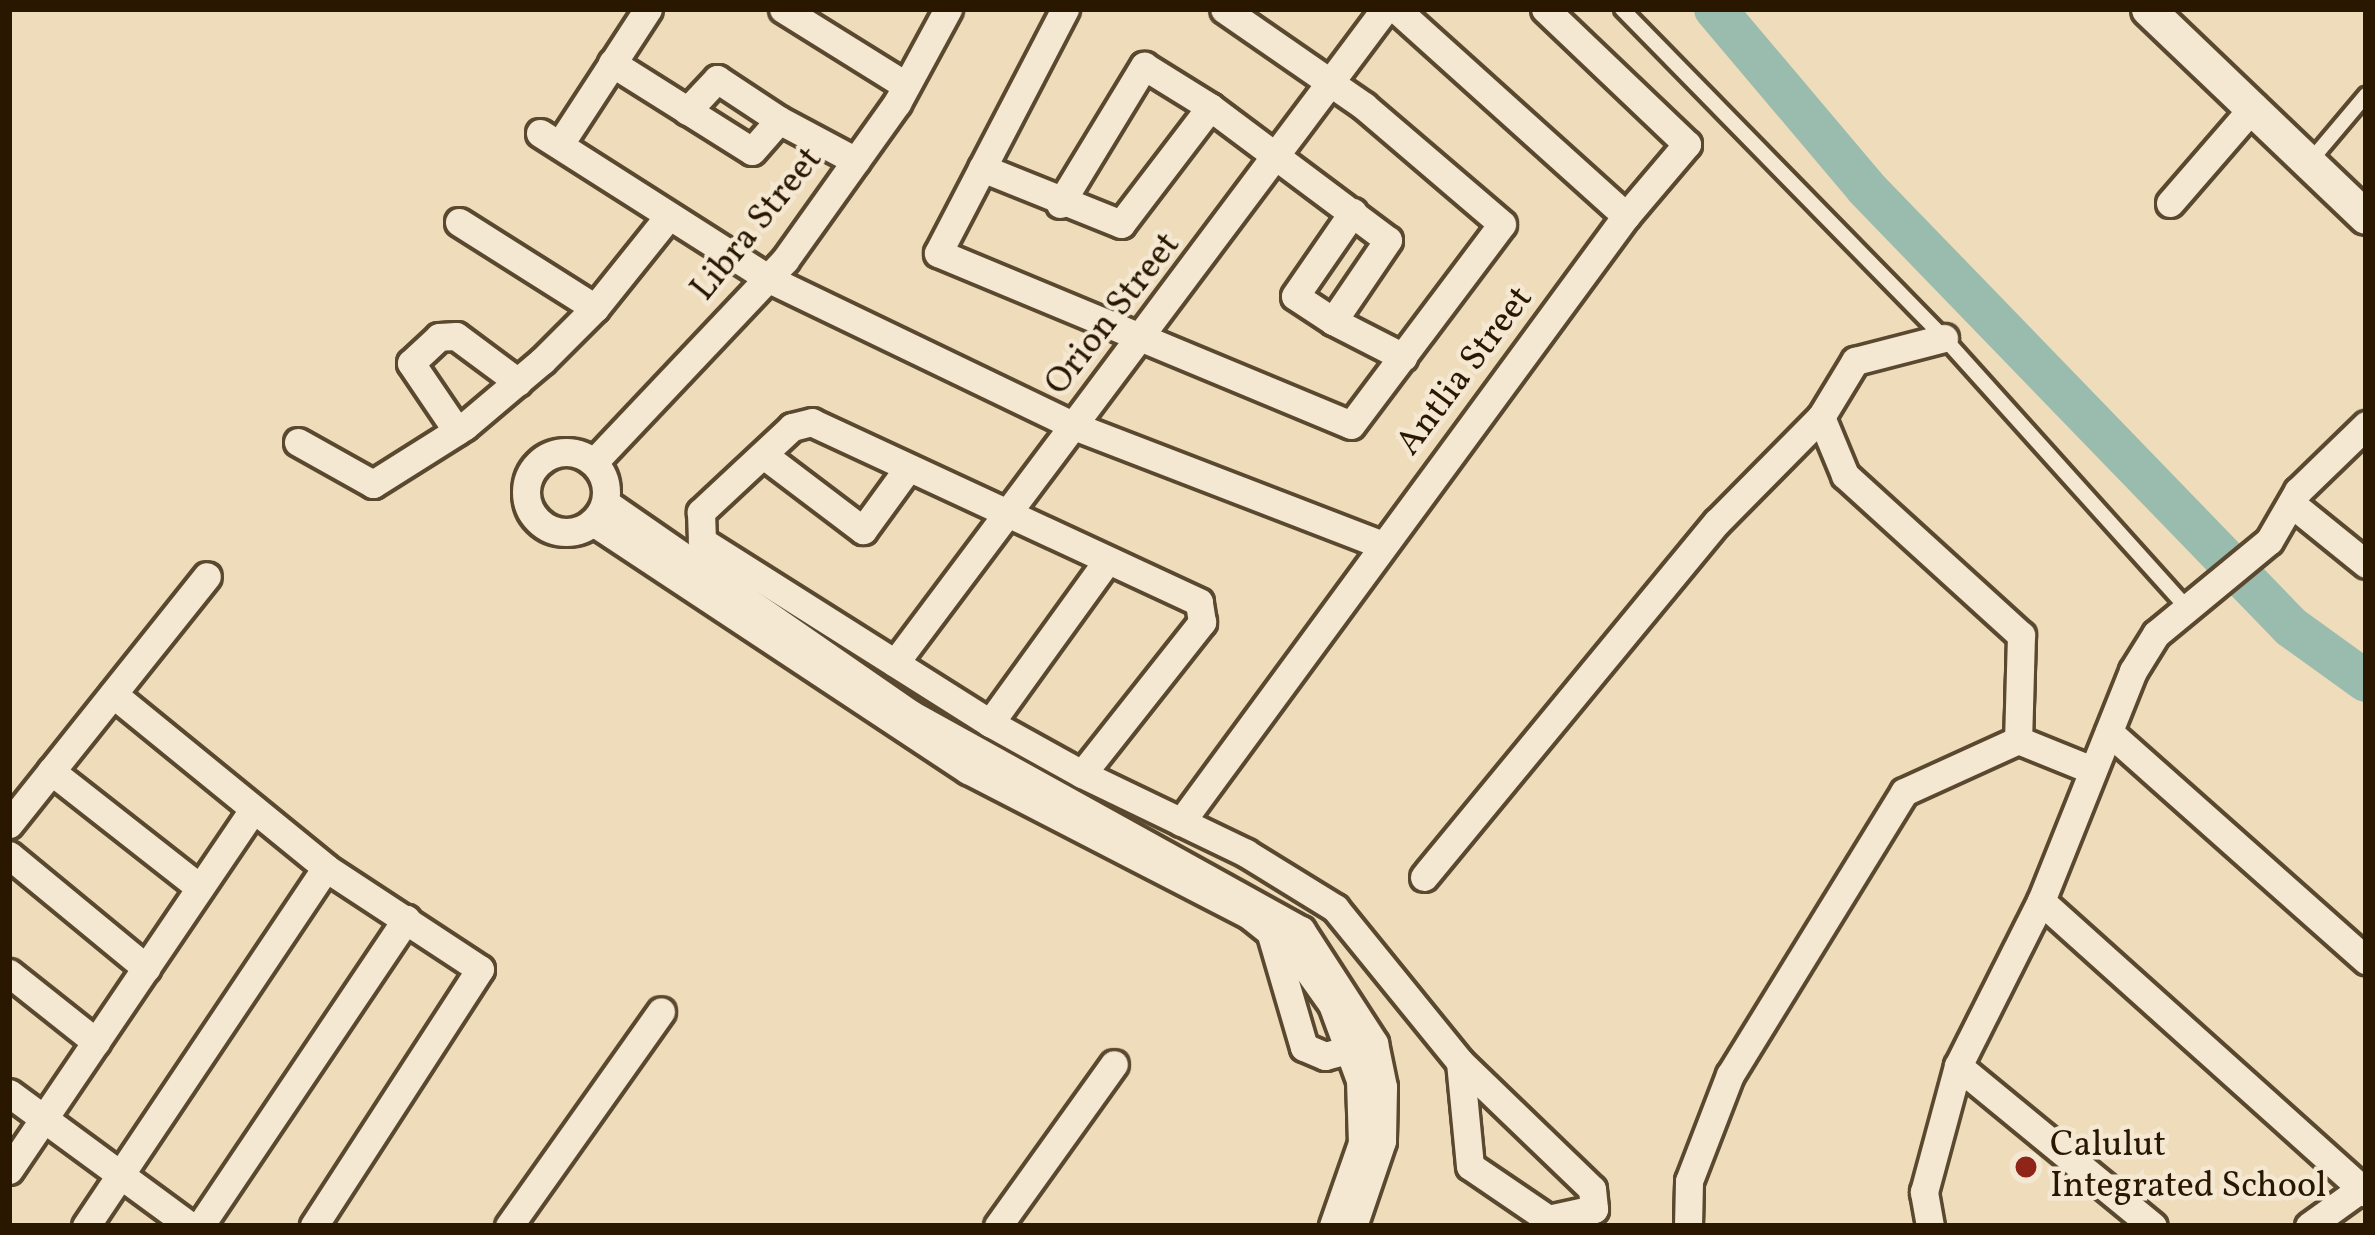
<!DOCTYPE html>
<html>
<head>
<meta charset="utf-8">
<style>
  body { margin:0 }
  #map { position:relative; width:2375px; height:1235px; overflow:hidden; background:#eedcbb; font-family:Vollkorn,serif }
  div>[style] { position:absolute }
  .river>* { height:42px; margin:-21px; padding:0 21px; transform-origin:21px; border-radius:21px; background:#99bcae }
  .roads { filter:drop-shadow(3px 0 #5a482f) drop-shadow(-3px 0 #5a482f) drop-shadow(0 3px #5a482f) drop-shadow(0 -3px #5a482f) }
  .service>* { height:14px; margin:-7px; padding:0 7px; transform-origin:7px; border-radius:7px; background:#f4e8d3 }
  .minor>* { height:27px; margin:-13.5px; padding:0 13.5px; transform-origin:13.5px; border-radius:13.5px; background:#f4e8d3 }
  .minor>.ring { margin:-13.5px; padding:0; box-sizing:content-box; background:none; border:27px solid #f4e8d3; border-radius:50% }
  .tertiary>* { height:33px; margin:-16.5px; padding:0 16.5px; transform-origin:16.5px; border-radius:16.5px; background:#f4e8d3 }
  .dots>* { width:33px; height:33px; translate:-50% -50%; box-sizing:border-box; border:6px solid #f4e8d3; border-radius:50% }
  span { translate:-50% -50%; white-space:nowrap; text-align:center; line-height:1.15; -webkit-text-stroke:9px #f4e8d3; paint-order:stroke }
  .street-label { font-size:36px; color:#291700 }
  .poi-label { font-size:36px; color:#291700 }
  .left { translate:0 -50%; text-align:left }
  .frame { position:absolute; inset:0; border:12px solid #291700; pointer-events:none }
</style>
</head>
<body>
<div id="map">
  <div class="river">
    <i style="left:1715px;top:9px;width:234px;rotate:49.8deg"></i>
    <i style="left:1866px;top:188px;width:611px;rotate:45.93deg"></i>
    <i style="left:2291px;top:627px;width:92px;rotate:35.8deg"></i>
  </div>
  <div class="roads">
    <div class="service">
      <i style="left:1622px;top:9px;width:460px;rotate:45.6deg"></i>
      <i style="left:1944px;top:338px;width:363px;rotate:48deg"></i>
      <i style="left:2312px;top:159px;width:84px;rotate:-49.8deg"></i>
    </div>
    <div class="minor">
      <i style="left:783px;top:9px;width:144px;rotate:31.9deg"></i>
      <i style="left:1065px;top:9px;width:275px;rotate:117.5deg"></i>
      <i style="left:938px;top:253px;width:447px;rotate:22.6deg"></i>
      <i style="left:1351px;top:425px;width:251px;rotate:-53.1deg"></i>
      <i style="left:1502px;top:224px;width:182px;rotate:-139.5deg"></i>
      <i style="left:1364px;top:106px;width:170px;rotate:-145.3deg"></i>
      <i style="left:1545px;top:9px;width:196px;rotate:43.6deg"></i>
      <i style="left:1687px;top:144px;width:94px;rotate:130.3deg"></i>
      <i style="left:612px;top:63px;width:165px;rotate:32.2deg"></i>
      <i style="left:752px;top:151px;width:41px;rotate:-48.9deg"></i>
      <i style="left:779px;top:120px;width:87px;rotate:28deg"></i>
      <i style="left:687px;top:111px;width:44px;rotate:-46.8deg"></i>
      <i style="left:717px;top:79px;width:74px;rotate:33.5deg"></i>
      <i style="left:540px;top:133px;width:272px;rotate:32.5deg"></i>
      <i style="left:769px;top:279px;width:339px;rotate:25.7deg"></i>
      <i style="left:1074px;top:426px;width:330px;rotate:21.1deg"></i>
      <i style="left:560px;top:144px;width:161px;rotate:-56.9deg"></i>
      <i style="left:982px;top:168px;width:150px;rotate:21.9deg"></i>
      <i style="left:1121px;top:224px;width:147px;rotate:-52.7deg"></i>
      <i style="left:1210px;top:107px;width:222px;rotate:36.8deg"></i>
      <i style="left:1388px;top:240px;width:98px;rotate:124.2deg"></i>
      <i style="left:1333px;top:321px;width:79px;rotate:27.2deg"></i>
      <i style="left:2170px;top:203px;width:128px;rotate:-49.1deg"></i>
      <i style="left:1060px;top:204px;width:162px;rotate:-58.7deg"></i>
      <i style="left:1144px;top:66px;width:78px;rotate:31.8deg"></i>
      <i style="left:459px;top:222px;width:161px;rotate:32.3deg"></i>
      <i style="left:1333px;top:321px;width:45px;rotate:-146.7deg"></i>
      <i style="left:1295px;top:296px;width:102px;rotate:-55.4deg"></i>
      <i style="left:518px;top:382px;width:77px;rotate:-143.4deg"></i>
      <i style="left:456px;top:336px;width:17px;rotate:177deg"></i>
      <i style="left:439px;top:337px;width:38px;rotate:137deg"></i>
      <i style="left:411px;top:363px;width:82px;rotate:55.9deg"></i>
      <i style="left:457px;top:431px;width:9px;rotate:-32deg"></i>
      <i style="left:465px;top:426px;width:101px;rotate:-40.2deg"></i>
      <i style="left:542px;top:361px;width:75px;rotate:-45deg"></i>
      <i style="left:595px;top:308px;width:115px;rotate:-51.3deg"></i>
      <i style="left:1821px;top:417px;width:63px;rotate:67.5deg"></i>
      <i style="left:1845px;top:475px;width:238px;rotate:42.3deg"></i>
      <i style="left:2021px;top:635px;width:105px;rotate:91.6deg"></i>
      <i style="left:298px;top:442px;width:86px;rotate:29.2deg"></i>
      <i style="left:373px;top:484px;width:99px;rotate:-32.2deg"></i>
      <i class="ring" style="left:526px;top:452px;width:53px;height:53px"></i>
      <i style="left:765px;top:456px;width:123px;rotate:37.1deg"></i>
      <i style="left:863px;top:530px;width:77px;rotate:-54deg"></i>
      <i style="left:594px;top:462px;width:278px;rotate:-46.6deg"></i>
      <i style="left:785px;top:260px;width:193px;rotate:-54.5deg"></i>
      <i style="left:897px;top:103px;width:107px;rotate:-61.5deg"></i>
      <i style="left:606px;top:503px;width:371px;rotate:34.7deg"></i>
      <i style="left:911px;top:714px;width:446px;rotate:29deg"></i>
      <i style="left:1301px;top:930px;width:135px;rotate:57.1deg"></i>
      <i style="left:1374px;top:1043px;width:45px;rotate:78.4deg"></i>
      <i style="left:1383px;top:1087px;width:54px;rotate:91.1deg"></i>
      <i style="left:1382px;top:1141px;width:90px;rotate:108.8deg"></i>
      <i style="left:2292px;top:504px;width:95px;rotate:39deg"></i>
      <i style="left:593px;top:522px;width:450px;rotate:33.5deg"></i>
      <i style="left:968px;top:770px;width:316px;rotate:27.3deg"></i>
      <i style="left:1249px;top:915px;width:58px;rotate:38.7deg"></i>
      <i style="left:1294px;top:951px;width:65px;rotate:54.4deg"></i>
      <i style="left:1332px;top:1004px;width:81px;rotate:69.8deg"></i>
      <i style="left:1360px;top:1080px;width:63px;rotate:88.2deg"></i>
      <i style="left:1362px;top:1143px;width:88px;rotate:109.3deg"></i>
      <i style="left:895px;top:663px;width:817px;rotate:-53.16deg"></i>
      <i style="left:113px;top:694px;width:275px;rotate:39.2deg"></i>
      <i style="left:326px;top:868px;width:184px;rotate:33.3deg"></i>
      <i style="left:480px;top:969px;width:306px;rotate:122.9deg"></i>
      <i style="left:990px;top:723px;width:195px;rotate:-54.2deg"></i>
      <i style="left:2109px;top:732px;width:344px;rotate:41.6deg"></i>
      <i style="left:51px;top:771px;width:189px;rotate:38.1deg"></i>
      <i style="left:1082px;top:774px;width:194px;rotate:-51.7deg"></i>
      <i style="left:1202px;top:622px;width:20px;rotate:-99deg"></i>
      <i style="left:1199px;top:602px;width:427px;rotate:-155.1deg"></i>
      <i style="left:812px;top:422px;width:21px;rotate:166deg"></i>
      <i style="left:792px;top:427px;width:125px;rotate:137deg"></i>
      <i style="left:701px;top:512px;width:29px;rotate:88deg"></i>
      <i style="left:702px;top:541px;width:341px;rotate:32.3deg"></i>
      <i style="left:990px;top:723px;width:105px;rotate:29deg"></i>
      <i style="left:1082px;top:774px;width:182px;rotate:25.7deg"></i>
      <i style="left:1246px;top:853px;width:105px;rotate:31.7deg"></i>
      <i style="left:1335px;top:908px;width:198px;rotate:50.9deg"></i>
      <i style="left:1460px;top:1062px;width:183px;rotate:43.9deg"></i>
      <i style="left:1592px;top:1189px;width:20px;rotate:84deg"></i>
      <i style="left:1594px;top:1209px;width:47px;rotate:167.7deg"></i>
      <i style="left:1548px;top:1219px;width:94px;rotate:-145.8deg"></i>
      <i style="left:1470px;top:1166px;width:104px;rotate:-95.5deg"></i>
      <i style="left:1181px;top:822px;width:752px;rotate:-53.71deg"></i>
      <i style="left:1626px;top:216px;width:309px;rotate:-138deg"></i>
      <i style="left:9px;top:824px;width:317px;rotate:-51.4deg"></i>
      <i style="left:9px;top:855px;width:178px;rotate:39.5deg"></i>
      <i style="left:1424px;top:877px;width:460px;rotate:-50.5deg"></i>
      <i style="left:1717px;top:522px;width:148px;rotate:-45.3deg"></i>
      <i style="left:1821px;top:417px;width:66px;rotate:-58.7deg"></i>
      <i style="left:1855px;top:361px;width:92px;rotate:-14.5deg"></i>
      <i style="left:2041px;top:901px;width:437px;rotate:41.9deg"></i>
      <i style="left:1270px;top:931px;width:121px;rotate:73.7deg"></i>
      <i style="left:1304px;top:1047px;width:23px;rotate:23deg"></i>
      <i style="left:1325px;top:1056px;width:46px;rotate:-15.3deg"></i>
      <i style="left:9px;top:973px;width:111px;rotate:38.4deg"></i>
      <i style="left:1958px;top:1066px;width:252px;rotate:39.4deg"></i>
      <i style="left:9px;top:1093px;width:225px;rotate:36.3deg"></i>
      <i style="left:9px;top:1170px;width:436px;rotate:-55.9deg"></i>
      <i style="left:86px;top:1226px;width:431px;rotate:-56.2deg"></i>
      <i style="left:200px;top:1226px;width:370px;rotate:-56.1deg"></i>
      <i style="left:509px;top:1226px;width:263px;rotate:-54.7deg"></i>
      <i style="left:998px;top:1226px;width:199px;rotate:-54.4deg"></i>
      <i style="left:1688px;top:1226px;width:45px;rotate:-88.7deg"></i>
      <i style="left:1689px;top:1181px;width:114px;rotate:-68.9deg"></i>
      <i style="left:1730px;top:1075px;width:332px;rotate:-58.4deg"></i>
      <i style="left:1904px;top:792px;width:125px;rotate:-24.5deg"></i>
      <i style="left:2018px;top:740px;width:80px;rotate:22.1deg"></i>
      <i style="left:1930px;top:1226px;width:35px;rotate:-100deg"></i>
      <i style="left:1924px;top:1192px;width:131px;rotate:-74.9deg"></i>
      <i style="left:1958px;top:1066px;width:185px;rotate:-63.3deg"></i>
      <i style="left:2041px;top:901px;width:248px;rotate:-68.2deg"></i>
      <i style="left:2133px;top:671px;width:44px;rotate:-58.1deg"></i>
      <i style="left:2156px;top:634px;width:146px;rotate:-39.5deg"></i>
      <i style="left:2269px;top:541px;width:58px;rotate:-59.9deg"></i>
      <i style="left:2298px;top:491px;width:95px;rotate:-44.1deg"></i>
      <i style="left:2309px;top:1226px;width:70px;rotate:-35.7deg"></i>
    </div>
    <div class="tertiary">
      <i style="left:2148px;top:9px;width:301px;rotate:43.7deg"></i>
    </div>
  </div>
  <div class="dots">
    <i style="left:2026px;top:1167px;background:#8f2418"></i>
  </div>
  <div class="street-label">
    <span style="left:758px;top:225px;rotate:-51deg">Libra Street</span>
    <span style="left:1114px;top:315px;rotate:-52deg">Orion Street</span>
    <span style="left:1466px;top:372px;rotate:-53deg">Antlia Street</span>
  </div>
  <div class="poi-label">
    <span class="left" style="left:2050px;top:1167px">Calulut<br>Integrated School</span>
  </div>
  <div class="frame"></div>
</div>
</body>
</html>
